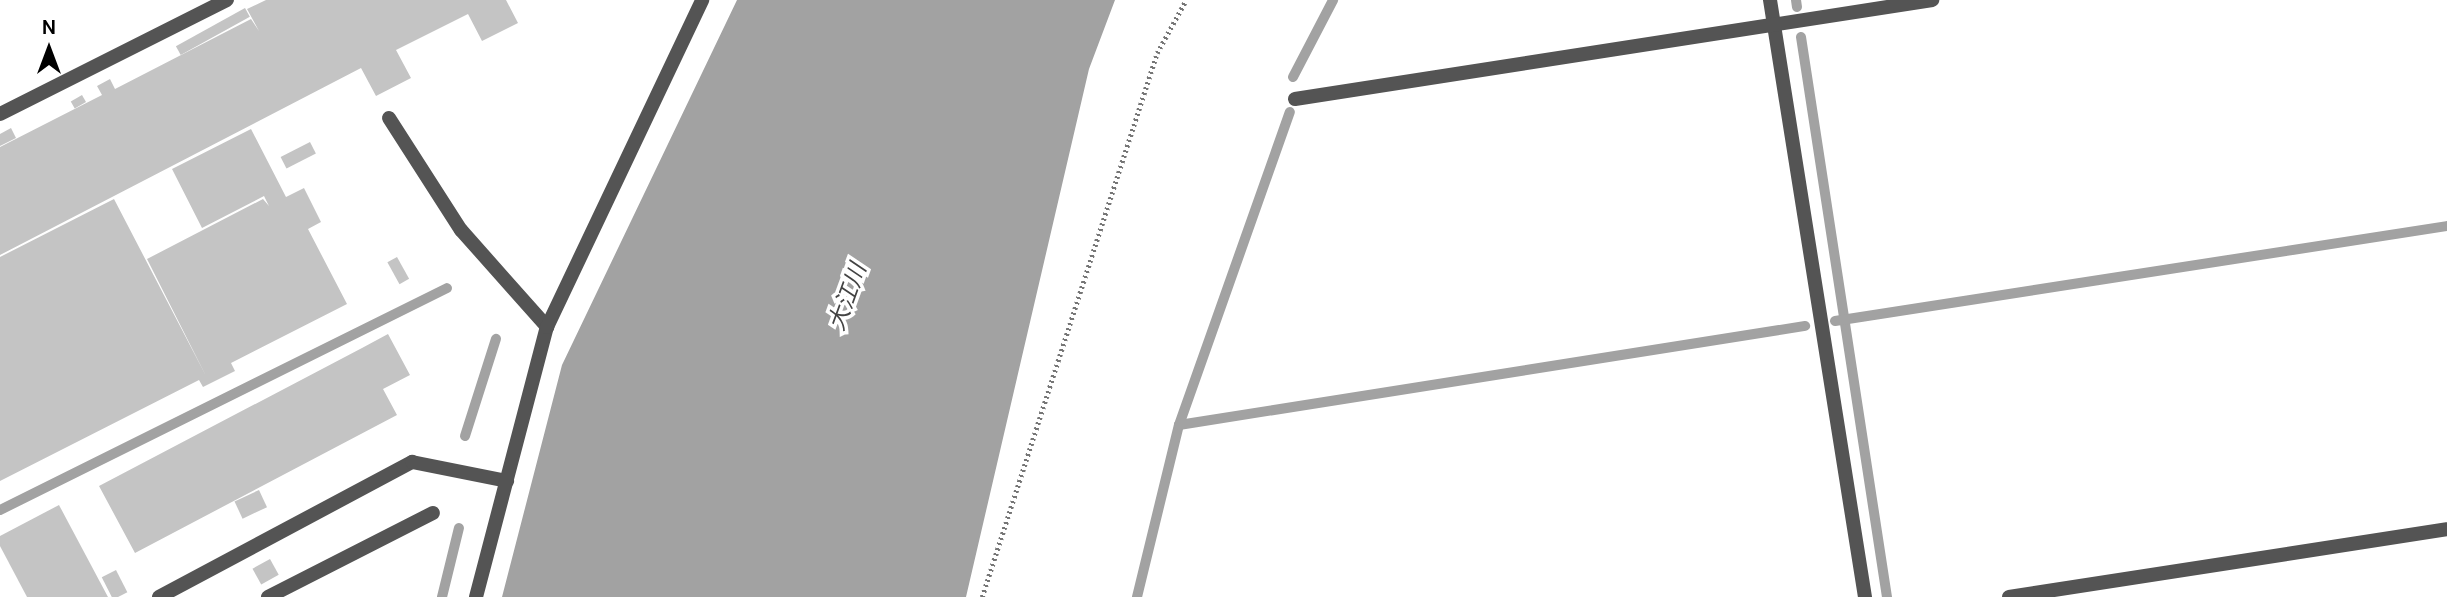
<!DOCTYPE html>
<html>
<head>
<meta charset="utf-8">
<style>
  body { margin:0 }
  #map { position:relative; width:2447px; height:597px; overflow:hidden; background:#fff; font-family:"DM Sans","Noto Sans JP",sans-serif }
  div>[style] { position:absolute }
  .water>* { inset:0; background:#a2a2a2 }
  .stream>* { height:10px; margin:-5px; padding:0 5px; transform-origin:5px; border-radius:5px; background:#a2a2a2 }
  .building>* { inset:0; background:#c4c4c4; transform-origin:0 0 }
  .path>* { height:4.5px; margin-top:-2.25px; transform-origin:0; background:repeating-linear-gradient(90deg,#767676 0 2px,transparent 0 5.5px) }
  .service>* { height:14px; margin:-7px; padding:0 7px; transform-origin:7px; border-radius:7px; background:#545454 }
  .minor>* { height:14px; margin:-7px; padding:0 7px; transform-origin:7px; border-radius:7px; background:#545454 }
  span { translate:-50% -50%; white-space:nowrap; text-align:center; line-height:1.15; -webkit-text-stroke:7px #fff; paint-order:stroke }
  .water-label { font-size:23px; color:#434343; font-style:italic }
  .north { position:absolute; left:14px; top:14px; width:70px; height:70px; -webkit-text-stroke:5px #fff; paint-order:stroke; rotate:0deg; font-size:19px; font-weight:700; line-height:28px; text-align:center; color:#000 }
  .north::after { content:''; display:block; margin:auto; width:24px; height:32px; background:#000; clip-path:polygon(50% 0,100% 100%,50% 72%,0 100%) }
</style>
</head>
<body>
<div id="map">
  <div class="water">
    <i style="clip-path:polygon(737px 0,1115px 0,1089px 69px,966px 597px,502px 597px,562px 365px)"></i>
  </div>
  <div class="stream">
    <i style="left:1796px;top:0;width:7px;rotate:82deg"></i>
    <i style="left:1801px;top:37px;width:567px;rotate:81.27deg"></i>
    <i style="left:1293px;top:77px;width:87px;rotate:-62.5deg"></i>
    <i style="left:1835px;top:321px;width:619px;rotate:-8.82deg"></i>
    <i style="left:1179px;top:425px;width:332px;rotate:-70.5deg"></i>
    <i style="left:465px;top:436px;width:102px;rotate:-72.3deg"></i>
    <i style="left:0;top:510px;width:499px;rotate:-26.4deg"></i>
    <i style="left:442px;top:597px;width:71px;rotate:-76.2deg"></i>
    <i style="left:1137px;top:597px;width:177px;rotate:-76.3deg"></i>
    <i style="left:1179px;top:425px;width:634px;rotate:-8.99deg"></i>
  </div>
  <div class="building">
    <i style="clip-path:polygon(266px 0,506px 0,518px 23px,482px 41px,468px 14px,396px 50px,411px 78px,376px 96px,361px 68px,0 255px,0 147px,102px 95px,97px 86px,110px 79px,115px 89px,251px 19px,259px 31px,247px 9px)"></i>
    <i style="left:245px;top:8px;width:10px;height:79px;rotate:61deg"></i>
    <i style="left:82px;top:95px;width:8px;height:13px;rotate:60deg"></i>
    <i style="clip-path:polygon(11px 128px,16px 138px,0 146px,0 134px)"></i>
    <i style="clip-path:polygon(251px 129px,286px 197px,304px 188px,321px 222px,308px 229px,347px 304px,231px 363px,235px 371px,203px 387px,199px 380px,0 481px,0 257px,114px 199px,206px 376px,147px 259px,263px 199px,269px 206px,264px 196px,202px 228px,172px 169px)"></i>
    <i style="left:310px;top:142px;width:13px;height:33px;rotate:63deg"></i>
    <i style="left:397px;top:257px;width:25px;height:11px;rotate:61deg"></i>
    <i style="clip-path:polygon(388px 334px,410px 375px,383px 389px,397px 415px,135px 553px,99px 486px,362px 348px,371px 366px,362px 348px)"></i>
    <i style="left:259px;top:490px;width:19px;height:27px;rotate:65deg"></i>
    <i style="clip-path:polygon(59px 505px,108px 597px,27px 597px,0 546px,0 536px)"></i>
    <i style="left:270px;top:559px;width:18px;height:20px;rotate:61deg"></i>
    <i style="left:116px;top:570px;width:25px;height:16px;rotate:63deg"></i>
  </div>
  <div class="path">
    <i style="left:982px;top:597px;width:571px;rotate:-72.17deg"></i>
    <i style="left:1157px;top:53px;width:60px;rotate:-61.3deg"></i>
  </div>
  <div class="service">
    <i style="left:389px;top:118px;width:133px;rotate:57.3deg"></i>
    <i style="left:461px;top:230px;width:130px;rotate:48.4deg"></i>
    <i style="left:159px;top:597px;width:287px;rotate:-28.1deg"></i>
    <i style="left:412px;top:462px;width:97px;rotate:11.3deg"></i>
  </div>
  <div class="minor">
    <i style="left:1770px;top:0;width:605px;rotate:80.96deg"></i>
    <i style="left:1295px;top:99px;width:645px;rotate:-8.83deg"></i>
    <i style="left:0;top:114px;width:254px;rotate:-26.7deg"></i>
    <i style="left:268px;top:597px;width:185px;rotate:-27deg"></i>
    <i style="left:476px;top:597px;width:279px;rotate:-75.3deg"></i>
    <i style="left:547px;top:327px;width:362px;rotate:-64.6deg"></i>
    <i style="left:2009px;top:597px;width:443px;rotate:-8.8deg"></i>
  </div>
  <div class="water-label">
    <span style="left:847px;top:297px;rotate:-70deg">大江川</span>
  </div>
  <div class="north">N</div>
</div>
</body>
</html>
